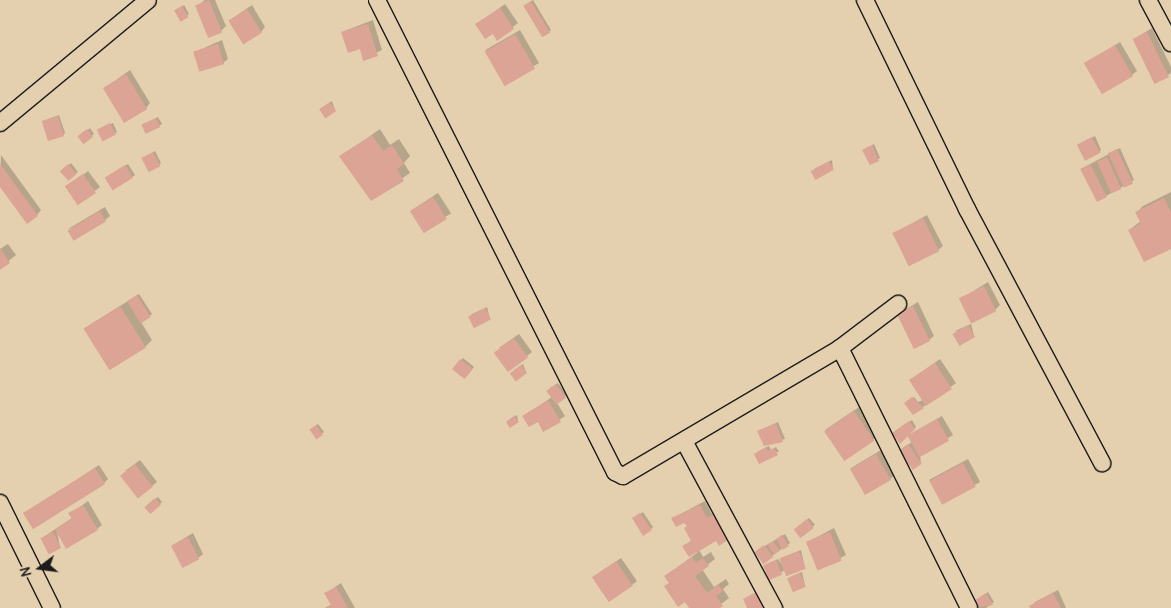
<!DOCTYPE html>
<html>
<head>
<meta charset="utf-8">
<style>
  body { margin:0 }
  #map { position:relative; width:1171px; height:608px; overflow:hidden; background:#e4cfae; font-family:Delius,sans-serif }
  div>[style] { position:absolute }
  .shadow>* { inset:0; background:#0003; transform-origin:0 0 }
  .building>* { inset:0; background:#dca495; transform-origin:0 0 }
  .roads { filter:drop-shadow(1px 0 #1c1c1c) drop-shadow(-1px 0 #1c1c1c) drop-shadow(0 1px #1c1c1c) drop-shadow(0 -1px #1c1c1c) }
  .street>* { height:16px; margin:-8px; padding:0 8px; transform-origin:8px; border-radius:8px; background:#e4cfae }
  span { translate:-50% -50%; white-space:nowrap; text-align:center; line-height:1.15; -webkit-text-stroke:4px #e4cfae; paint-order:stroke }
  .north { position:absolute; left:15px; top:543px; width:50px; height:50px; -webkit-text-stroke:4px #e4cfae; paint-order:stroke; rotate:255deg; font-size:14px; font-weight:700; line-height:20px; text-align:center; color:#1c1c1c }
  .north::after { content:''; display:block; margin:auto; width:18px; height:22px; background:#1c1c1c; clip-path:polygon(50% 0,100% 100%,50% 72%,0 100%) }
</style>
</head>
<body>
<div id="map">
  <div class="shadow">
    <i style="clip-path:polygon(205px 0,215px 0,226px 26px,221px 31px,197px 6px)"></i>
    <i style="clip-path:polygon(533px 0,551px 30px,549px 32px,527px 4px)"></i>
    <i style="clip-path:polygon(505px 4px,518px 23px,497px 39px,493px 33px,477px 24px)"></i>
    <i style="clip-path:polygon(184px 5px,189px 14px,187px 16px,175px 11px)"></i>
    <i style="clip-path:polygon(252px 5px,265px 27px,261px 32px,230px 20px)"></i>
    <i style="clip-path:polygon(373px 20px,382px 50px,364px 59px,360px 48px,342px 32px)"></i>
    <i style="clip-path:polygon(1152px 28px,1171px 67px,1171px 73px,1156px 82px,1134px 39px)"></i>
    <i style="left:520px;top:30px;width:38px;height:40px;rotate:60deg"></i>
    <i style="clip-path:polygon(222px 40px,228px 59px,223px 63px,195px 52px)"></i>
    <i style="clip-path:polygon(1120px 42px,1137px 71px,1132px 75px,1085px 64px)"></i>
    <i style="clip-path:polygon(130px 70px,150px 103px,146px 108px,105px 88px)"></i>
    <i style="clip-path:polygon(332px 101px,335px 110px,323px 107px)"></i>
    <i style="clip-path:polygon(59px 115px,65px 133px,63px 135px,43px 121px)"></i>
    <i style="clip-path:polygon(158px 117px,162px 124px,147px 133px,145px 124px)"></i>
    <i style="clip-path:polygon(113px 123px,117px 132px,104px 140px,99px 130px)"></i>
    <i style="clip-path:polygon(90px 128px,94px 134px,84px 142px,80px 137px)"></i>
    <i style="clip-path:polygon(380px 129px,390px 145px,399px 139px,410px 156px,404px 163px,410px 173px,372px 199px,340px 157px)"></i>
    <i style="clip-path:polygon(1095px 136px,1101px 150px,1099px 152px,1081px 143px)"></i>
    <i style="clip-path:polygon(874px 144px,880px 158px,870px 164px,863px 150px)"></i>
    <i style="clip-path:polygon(1120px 148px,1134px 180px,1106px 196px,1081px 169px)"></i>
    <i style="clip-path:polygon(155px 151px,161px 163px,159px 165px,144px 158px)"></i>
    <i style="clip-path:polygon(1px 155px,41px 210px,37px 215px,0 185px)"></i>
    <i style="clip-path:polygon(832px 160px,833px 169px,814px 169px)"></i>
    <i style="left:71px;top:163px;width:11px;height:12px;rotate:52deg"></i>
    <i style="clip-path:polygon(128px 164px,135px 175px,113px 189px,108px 176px)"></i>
    <i style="left:88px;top:171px;width:20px;height:26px;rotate:53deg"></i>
    <i style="clip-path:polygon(1171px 192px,1171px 247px,1129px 230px,1141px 221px,1136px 213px,1143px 206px)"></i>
    <i style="left:438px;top:193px;width:24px;height:33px;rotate:57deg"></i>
    <i style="clip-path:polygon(105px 207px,110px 216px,105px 220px,68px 229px)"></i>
    <i style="clip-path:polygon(927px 215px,943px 246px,938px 250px,895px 233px)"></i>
    <i style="clip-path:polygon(8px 244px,16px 255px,0 268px,0 249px)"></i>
    <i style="clip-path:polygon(988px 282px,1000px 305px,995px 310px,961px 299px)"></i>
    <i style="clip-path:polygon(139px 294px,152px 314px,141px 322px,152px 340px,145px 347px,85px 328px)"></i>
    <i style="clip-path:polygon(918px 302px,934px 336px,929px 340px,898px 314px)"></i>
    <i style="clip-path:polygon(487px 307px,490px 319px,470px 316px,472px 314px)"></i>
    <i style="clip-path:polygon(971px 324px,974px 336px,955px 331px)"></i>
    <i style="clip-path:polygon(519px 334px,532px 352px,527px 356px,499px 348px)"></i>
    <i style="clip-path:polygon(463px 358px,474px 367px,467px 376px,454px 369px)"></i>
    <i style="clip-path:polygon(940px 359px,956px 383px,923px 407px,908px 401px,914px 397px,918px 402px,923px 400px,910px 380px)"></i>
    <i style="clip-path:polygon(523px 364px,526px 372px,513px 371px)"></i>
    <i style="clip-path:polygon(558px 383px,567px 395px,557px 403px,565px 416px,544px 430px,538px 421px,524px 416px,552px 397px,550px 388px)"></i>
    <i style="clip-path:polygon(859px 407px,877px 436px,873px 440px,825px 430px)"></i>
    <i style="clip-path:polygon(517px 415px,518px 421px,509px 420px)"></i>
    <i style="clip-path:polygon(942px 416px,953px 435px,920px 456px,921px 463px,903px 448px,912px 442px,909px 437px,914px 432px)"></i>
    <i style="clip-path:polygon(912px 420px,916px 427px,900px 442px,896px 431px)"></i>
    <i style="clip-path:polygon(778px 422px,785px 439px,764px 445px,759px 431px)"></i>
    <i style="clip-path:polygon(318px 424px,324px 432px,316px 438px,312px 428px)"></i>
    <i style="clip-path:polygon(769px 446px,771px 450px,776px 447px,779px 452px,757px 452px)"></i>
    <i style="clip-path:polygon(881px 450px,895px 475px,890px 479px,851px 468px)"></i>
    <i style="left:968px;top:459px;width:26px;height:44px;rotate:62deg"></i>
    <i style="clip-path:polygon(140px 460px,157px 482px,152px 486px,125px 471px)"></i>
    <i style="clip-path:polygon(99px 465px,108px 479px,104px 483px,25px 514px)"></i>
    <i style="clip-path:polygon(158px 497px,162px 502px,151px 513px,146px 507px)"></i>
    <i style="clip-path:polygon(88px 501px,102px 525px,97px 529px,57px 531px,60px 547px,42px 538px,72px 518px,70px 514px)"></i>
    <i style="clip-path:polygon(705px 501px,712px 514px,721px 509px,716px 539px,699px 550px,703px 557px,711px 552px,715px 559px,702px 569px,714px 587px,726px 579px,729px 584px,723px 589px,729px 598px,716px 608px,690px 608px,666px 576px,698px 552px,684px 546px,692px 540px,688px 526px,684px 521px,673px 518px)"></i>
    <i style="clip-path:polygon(643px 512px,653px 527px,651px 529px,635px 517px)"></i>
    <i style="left:809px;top:518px;width:9px;height:18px;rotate:49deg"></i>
    <i style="clip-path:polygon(834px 528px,846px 555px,820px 569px,808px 542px)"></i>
    <i style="clip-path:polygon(193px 533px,203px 554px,198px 558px,173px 545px)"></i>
    <i style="clip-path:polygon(785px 534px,790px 543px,772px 556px,758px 550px)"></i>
    <i style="clip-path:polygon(801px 550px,805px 568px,785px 570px,770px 579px,767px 564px,778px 559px,785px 569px,781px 558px)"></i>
    <i style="clip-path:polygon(621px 558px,637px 581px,632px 585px,594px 577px)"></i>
    <i style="clip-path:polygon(802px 572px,805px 586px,788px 579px,790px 577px)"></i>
    <i style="clip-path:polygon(341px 583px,355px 608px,325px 608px,332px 604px,326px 593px)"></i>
    <i style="clip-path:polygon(1058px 590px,1066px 608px,1031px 608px,1035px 602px)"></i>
    <i style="clip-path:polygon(988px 592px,994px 602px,986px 608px,977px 608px,974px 602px)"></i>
  </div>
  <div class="building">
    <i style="left:209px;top:0;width:35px;height:15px;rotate:68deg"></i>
    <i style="left:531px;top:1px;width:37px;height:9px;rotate:59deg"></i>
    <i style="left:182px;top:6px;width:13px;height:9px;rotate:61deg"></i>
    <i style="clip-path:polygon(500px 8px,514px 29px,497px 41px,493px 34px,485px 39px,475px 24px)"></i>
    <i style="left:247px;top:9px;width:28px;height:22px;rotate:58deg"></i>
    <i style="clip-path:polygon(368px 24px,378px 56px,363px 61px,360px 49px,348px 53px,341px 32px)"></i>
    <i style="left:1147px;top:32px;width:50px;height:16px;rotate:64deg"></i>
    <i style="left:515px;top:34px;width:40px;height:35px;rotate:60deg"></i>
    <i style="left:218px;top:44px;width:21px;height:26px;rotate:73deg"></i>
    <i style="left:1115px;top:45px;width:36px;height:36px;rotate:60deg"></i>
    <i style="left:126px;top:74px;width:41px;height:27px;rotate:59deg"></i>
    <i style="left:330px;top:102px;width:11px;height:13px;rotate:56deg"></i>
    <i style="left:58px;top:116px;width:21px;height:17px;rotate:73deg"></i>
    <i style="left:156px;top:118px;width:10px;height:16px;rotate:66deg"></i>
    <i style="left:110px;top:123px;width:13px;height:15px;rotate:63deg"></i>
    <i style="left:87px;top:129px;width:10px;height:12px;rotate:53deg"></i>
    <i style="clip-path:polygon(372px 135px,383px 151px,392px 145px,404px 164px,397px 169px,404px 181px,371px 201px,339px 156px)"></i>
    <i style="left:1092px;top:137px;width:18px;height:17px;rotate:63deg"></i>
    <i style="clip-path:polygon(872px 145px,879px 161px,870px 165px,862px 150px)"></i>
    <i style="left:1117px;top:149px;width:38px;height:10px;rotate:65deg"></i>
    <i style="left:153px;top:152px;width:16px;height:13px;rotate:63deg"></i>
    <i style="left:1107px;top:157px;width:35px;height:11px;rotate:66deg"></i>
    <i style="left:829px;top:161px;width:10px;height:21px;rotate:61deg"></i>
    <i style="clip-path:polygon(0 164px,38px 216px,27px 224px,0 187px)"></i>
    <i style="left:68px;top:164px;width:13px;height:11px;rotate:48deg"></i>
    <i style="left:1090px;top:164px;width:37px;height:11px;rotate:63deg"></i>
    <i style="left:125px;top:165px;width:15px;height:24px;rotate:58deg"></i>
    <i style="left:83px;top:174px;width:23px;height:22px;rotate:56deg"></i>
    <i style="left:433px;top:197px;width:26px;height:27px;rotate:58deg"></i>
    <i style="clip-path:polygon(1164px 198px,1171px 212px,1171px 249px,1144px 262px,1128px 230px,1141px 224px,1135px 212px)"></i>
    <i style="left:100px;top:211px;width:12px;height:38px;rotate:59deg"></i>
    <i style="left:923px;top:218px;width:37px;height:34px;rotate:64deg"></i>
    <i style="clip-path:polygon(0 248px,10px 263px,0 270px)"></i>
    <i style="left:984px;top:286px;width:28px;height:28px;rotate:64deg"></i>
    <i style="left:137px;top:295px;width:26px;height:12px;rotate:58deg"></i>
    <i style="left:120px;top:306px;width:49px;height:43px;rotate:58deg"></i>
    <i style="left:913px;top:306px;width:39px;height:18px;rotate:64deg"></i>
    <i style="left:485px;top:308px;width:13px;height:19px;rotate:63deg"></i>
    <i style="left:968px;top:325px;width:14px;height:18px;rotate:60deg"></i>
    <i style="left:514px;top:338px;width:24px;height:25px;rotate:54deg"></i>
    <i style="left:460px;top:359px;width:16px;height:13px;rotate:38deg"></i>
    <i style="left:935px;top:363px;width:31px;height:31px;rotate:57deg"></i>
    <i style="left:521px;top:365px;width:10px;height:14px;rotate:53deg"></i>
    <i style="left:556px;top:384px;width:17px;height:12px;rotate:54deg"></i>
    <i style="clip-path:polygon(912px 397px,924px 408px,913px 415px,904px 403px)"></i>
    <i style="clip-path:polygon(548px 400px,561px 422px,543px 432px,538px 422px,529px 427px,522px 416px)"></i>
    <i style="left:854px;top:411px;width:36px;height:36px;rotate:56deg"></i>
    <i style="clip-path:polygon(514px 416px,519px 422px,510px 428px,506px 422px)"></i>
    <i style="left:937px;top:419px;width:25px;height:34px;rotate:61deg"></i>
    <i style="clip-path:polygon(909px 421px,915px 429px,900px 444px,892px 433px)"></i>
    <i style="clip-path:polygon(776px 423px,783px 442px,764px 446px,757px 431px)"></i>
    <i style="left:316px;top:425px;width:12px;height:8px;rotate:55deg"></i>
    <i style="left:908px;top:444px;width:24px;height:11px;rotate:55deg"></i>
    <i style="clip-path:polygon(766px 447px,768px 451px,774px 448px,778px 455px,759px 464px,754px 454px)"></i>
    <i style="left:876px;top:454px;width:30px;height:30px;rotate:60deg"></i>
    <i style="left:963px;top:463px;width:27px;height:38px;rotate:62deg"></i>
    <i style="left:135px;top:464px;width:29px;height:19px;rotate:52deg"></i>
    <i style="left:95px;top:468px;width:19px;height:85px;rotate:58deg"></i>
    <i style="left:155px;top:498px;width:9px;height:14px;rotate:49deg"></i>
    <i style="clip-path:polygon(83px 505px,98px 530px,66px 549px,55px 529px,72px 519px,68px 513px)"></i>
    <i style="clip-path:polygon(700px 505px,707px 518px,716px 513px,731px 538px,719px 546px,716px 541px,689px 557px,682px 546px,691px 541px,684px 528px,687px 526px,684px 523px,676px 527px,671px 518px)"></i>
    <i style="clip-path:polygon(640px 513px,652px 530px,643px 536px,632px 518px)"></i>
    <i style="left:807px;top:519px;width:11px;height:17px;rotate:52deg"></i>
    <i style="left:53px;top:532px;width:18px;height:14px;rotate:63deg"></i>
    <i style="left:830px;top:532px;width:31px;height:26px;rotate:68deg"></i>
    <i style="left:782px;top:535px;width:13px;height:7px;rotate:58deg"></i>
    <i style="left:188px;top:537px;width:25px;height:19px;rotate:63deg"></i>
    <i style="left:773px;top:541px;width:11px;height:7px;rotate:52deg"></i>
    <i style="left:764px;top:545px;width:15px;height:12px;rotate:53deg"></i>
    <i style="left:799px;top:551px;width:19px;height:21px;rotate:69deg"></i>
    <i style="clip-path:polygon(692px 557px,696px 563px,703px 558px,709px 566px,695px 576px,707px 593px,718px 585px,723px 591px,716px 596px,723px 606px,720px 608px,689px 608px,685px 602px,678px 607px,664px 586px,669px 583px,664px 576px)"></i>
    <i style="left:776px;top:560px;width:16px;height:14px;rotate:68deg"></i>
    <i style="left:616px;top:561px;width:30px;height:29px;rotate:56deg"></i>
    <i style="left:800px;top:573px;width:15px;height:14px;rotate:67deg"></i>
    <i style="clip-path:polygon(336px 587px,348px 608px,326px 608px,331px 605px,324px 593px)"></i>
    <i style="clip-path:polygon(758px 591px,767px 608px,747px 608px,743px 599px)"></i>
    <i style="clip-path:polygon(986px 593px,993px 605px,976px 608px,972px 602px)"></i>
    <i style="clip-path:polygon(1053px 593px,1061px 608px,1030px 608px,1029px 606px)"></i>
  </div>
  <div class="roads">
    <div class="street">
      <i style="left:377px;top:0;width:529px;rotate:63.24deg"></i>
      <i style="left:615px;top:472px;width:9px;rotate:27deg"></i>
      <i style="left:623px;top:476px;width:252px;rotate:-30.5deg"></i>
      <i style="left:840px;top:348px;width:73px;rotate:-37.2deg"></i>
      <i style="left:865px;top:0;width:233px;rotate:64deg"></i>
      <i style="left:967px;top:209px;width:288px;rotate:62deg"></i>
      <i style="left:1148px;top:0;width:49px;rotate:61.9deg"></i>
      <i style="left:0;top:123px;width:192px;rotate:-39.7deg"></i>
      <i style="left:840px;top:348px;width:290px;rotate:63.6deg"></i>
      <i style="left:684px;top:441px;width:190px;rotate:61.7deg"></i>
      <i style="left:0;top:503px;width:117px;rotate:63.7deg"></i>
    </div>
  </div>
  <div class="north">N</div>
</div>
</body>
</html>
